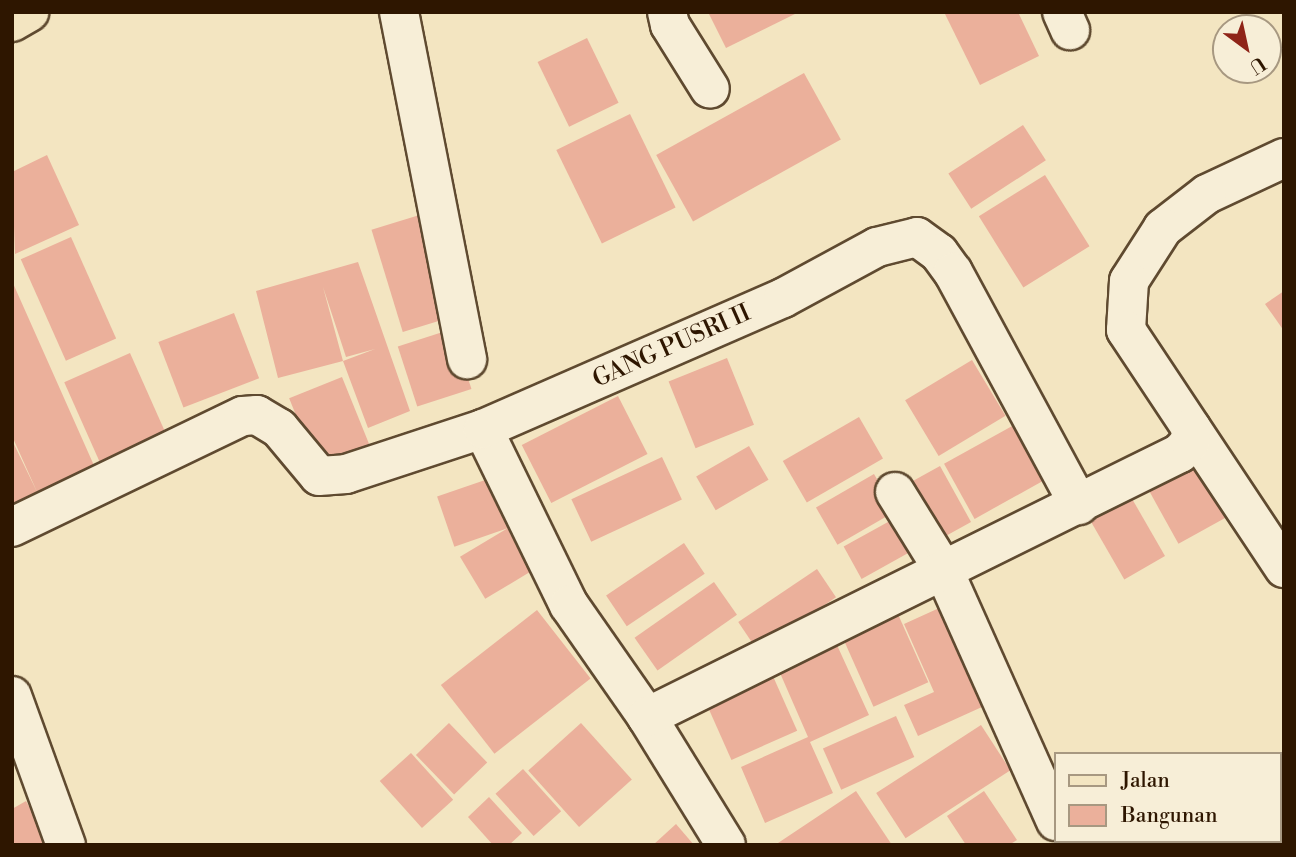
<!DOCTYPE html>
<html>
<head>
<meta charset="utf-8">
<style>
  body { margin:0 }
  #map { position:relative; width:1296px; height:857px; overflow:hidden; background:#f3e5c1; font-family:"Libre Bodoni",serif }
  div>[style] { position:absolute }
  .building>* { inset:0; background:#ebb09b; transform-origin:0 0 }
  .roads { filter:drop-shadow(2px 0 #5f4a30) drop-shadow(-2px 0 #5f4a30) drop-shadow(0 2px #5f4a30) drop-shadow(0 -2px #5f4a30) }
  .minor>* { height:38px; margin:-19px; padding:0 19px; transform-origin:19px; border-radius:19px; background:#f7eed7 }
  .major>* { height:38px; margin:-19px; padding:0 19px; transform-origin:19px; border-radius:19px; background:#f3e5c1 }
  span { translate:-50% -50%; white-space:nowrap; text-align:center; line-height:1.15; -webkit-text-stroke:5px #f7eed7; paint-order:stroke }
  .street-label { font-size:24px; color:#2e1600 }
  .frame { position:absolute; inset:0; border:14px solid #2e1600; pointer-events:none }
  .legend { position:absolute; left:1054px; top:752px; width:228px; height:91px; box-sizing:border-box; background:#f7eed7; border:2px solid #a79881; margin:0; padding:9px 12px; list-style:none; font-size:21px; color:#2e1600 }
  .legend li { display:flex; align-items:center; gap:14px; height:35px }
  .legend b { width:35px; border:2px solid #a79881 }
  .north { position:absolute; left:1212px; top:14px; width:70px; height:70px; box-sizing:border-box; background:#f7eed7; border:2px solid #a79881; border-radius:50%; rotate:147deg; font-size:19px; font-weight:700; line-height:28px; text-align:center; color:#2e1600 }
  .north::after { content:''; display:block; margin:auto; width:24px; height:32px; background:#8f2418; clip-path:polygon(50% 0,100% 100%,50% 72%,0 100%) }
</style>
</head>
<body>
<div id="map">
  <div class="building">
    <i style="clip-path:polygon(708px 12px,799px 12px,726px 48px)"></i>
    <i style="clip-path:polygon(944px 12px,1018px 12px,1039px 56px,980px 85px)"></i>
    <i style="left:587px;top:38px;width:72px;height:55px;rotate:64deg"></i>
    <i style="left:804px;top:73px;width:76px;height:169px;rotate:61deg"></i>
    <i style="left:630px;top:114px;width:104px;height:82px;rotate:64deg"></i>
    <i style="left:1023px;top:125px;width:42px;height:89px;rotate:57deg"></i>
    <i style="clip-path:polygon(47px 155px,79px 225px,15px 254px,12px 172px)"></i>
    <i style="left:1045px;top:175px;width:84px;height:78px;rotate:58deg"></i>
    <i style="left:426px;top:213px;width:107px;height:57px;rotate:73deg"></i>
    <i style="left:71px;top:237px;width:111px;height:55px;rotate:66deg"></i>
    <i style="clip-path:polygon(evenodd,358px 262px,410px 411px,368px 428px,343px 361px,278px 378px,256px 291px,358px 262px,323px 287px,346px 357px,375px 349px,343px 361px,323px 287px)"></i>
    <i style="clip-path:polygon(12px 281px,100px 479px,12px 522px,12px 440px,38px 494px,12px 436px)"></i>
    <i style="clip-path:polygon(1284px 291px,1284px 331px,1265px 304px)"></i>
    <i style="left:234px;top:313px;width:70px;height:81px;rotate:69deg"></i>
    <i style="left:452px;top:329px;width:63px;height:57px;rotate:72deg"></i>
    <i style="left:130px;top:353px;width:99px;height:72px;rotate:66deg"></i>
    <i style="left:727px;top:358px;width:72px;height:63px;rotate:68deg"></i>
    <i style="left:972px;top:360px;width:65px;height:78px;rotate:59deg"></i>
    <i style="left:342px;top:377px;width:75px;height:57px;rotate:68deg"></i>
    <i style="left:618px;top:396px;width:65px;height:108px;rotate:63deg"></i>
    <i style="left:859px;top:417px;width:48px;height:88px;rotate:60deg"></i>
    <i style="left:1014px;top:425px;width:63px;height:80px;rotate:61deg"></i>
    <i style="left:749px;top:446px;width:39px;height:61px;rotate:60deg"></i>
    <i style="left:662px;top:457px;width:47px;height:100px;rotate:65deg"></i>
    <i style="left:1200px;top:461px;width:62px;height:59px;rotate:61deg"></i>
    <i style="left:940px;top:466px;width:64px;height:45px;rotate:61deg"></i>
    <i style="left:874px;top:474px;width:43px;height:67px;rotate:60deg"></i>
    <i style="left:491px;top:478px;width:53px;height:57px;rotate:71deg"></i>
    <i style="left:1131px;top:497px;width:68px;height:47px;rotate:60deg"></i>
    <i style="left:897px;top:517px;width:37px;height:61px;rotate:61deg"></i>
    <i style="left:508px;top:528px;width:49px;height:56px;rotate:59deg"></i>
    <i style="left:684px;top:543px;width:37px;height:94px;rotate:56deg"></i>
    <i style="left:817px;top:569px;width:34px;height:95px;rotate:56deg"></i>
    <i style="left:714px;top:582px;width:40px;height:97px;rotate:55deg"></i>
    <i style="clip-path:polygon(948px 604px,993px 702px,918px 736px,904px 705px,934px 692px,904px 624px)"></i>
    <i style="left:537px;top:610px;width:87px;height:122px;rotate:52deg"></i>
    <i style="left:897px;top:612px;width:77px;height:60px;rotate:66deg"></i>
    <i style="clip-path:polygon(831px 632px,869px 715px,810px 742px,833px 793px,765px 823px,741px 767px,808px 737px,773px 657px)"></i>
    <i style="left:772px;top:674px;width:62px;height:72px;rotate:66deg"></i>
    <i style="left:896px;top:716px;width:45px;height:80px;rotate:66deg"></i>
    <i style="left:449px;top:723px;width:55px;height:46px;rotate:46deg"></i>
    <i style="left:581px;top:723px;width:76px;height:71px;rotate:48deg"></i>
    <i style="left:981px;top:725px;width:54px;height:125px;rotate:57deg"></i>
    <i style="left:411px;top:753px;width:63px;height:42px;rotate:48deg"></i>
    <i style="left:523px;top:769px;width:57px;height:37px;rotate:48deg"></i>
    <i style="clip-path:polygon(856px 791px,892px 845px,779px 845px,778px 843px)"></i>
    <i style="clip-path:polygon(984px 791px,1017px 840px,1009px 845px,966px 845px,947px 816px)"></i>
    <i style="clip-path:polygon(489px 797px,522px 833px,509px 845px,493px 845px,468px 817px)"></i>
    <i style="clip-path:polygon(26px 801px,51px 845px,12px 845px,12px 809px)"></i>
    <i style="clip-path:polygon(676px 824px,694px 845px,653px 845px)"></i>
  </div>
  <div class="roads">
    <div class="minor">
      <i style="left:399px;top:12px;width:354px;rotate:78.9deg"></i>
      <i style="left:667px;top:12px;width:13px;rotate:77deg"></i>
      <i style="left:670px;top:25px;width:75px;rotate:58deg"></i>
      <i style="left:1062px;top:12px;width:20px;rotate:66deg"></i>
      <i style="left:1284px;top:158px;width:85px;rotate:154.9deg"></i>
      <i style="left:1207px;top:194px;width:56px;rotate:142.3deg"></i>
      <i style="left:1163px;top:228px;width:63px;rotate:122.7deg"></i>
      <i style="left:1129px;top:281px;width:49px;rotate:93.5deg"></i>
      <i style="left:1126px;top:330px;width:286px;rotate:56.4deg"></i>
      <i style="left:483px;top:429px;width:196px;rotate:64deg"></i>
      <i style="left:569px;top:605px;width:136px;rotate:55.1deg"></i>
      <i style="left:647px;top:717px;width:150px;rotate:58.3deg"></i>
      <i style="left:895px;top:492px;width:93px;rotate:58.2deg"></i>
      <i style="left:944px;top:571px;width:274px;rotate:65.9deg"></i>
      <i style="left:12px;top:527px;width:256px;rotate:-25.7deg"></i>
      <i style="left:243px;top:416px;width:14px;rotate:-4deg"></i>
      <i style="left:257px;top:415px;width:26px;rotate:31deg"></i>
      <i style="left:279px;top:428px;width:62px;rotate:50.2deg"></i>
      <i style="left:319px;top:476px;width:27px;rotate:-4deg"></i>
      <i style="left:346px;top:474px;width:144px;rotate:-18.2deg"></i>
      <i style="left:483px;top:429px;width:327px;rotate:-23.6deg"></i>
      <i style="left:783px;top:298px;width:107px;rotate:-28.5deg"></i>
      <i style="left:877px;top:247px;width:41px;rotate:-14deg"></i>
      <i style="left:917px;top:237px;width:27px;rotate:36deg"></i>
      <i style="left:939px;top:253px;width:24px;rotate:54deg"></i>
      <i style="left:953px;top:272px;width:265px;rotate:61.6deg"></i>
      <i style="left:12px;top:696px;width:158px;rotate:70.1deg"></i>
      <i style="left:647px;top:717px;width:595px;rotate:-26.35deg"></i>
      <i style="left:1180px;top:453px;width:15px;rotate:-48deg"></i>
      <i style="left:1190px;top:442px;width:14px;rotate:-86deg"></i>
    </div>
    <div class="major">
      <i style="left:12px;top:22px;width:20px;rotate:-30deg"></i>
    </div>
  </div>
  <div class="street-label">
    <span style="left:672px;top:347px;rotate:-24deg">GANG PUSRI II</span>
  </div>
  <div class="frame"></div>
  <ul class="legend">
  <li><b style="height:9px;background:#f3e5c1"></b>Jalan</li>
  <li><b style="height:19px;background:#ebb09b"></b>Bangunan</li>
  </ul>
  <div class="north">U</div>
</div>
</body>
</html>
